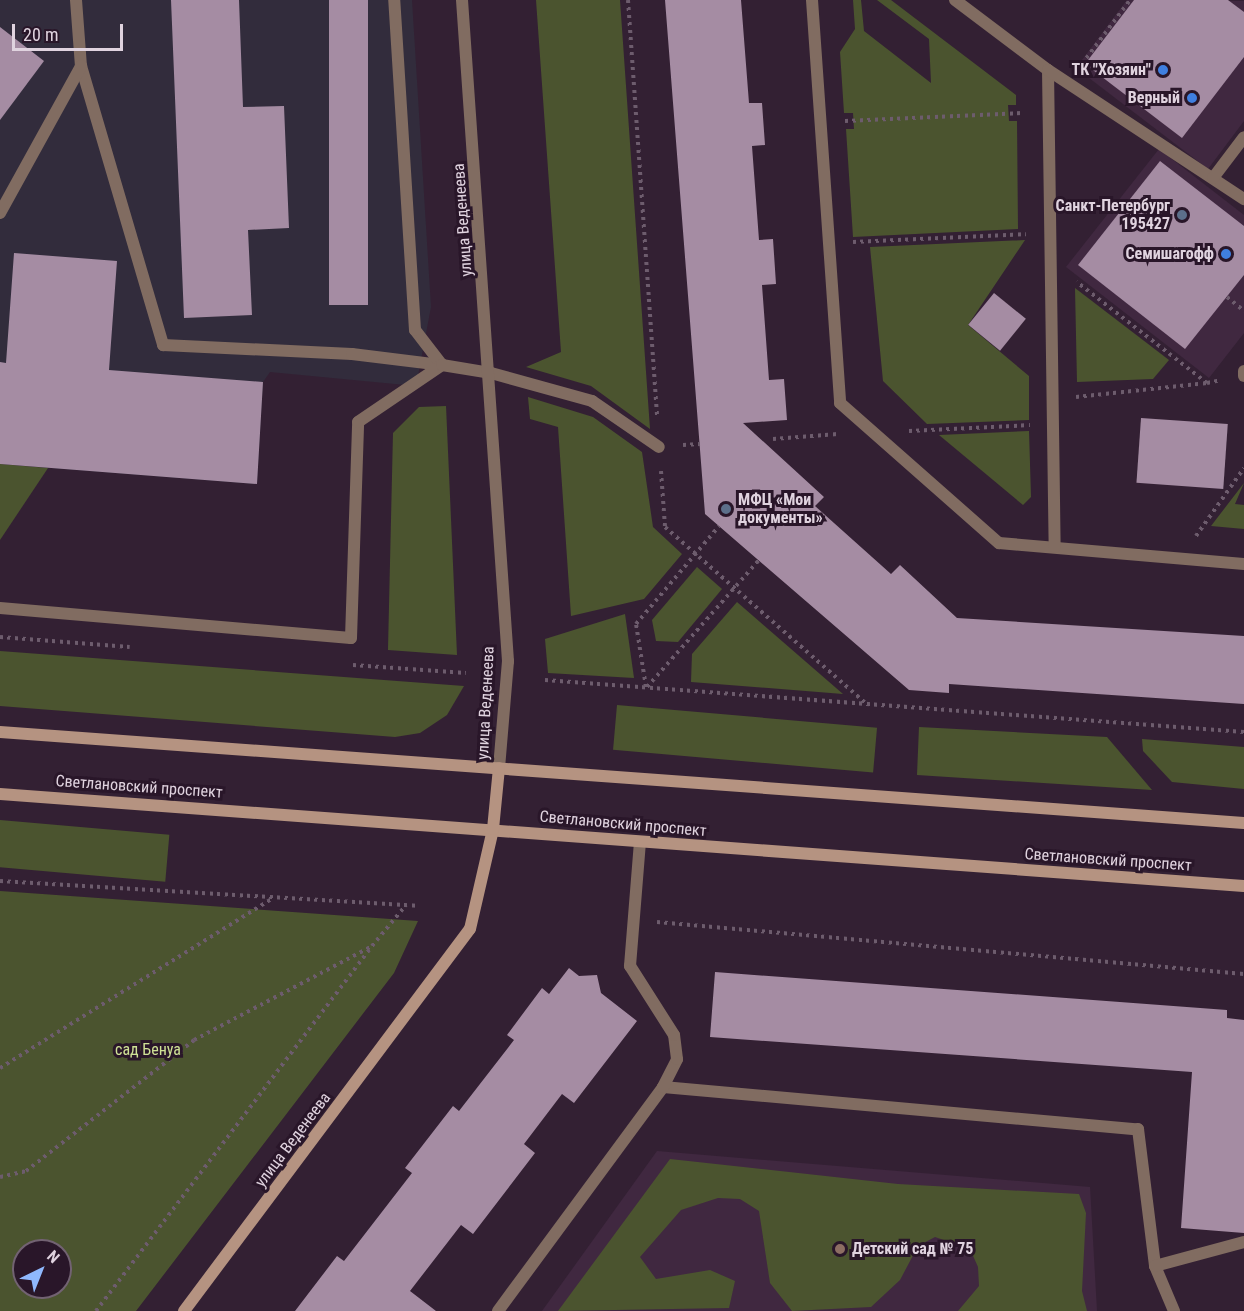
<!DOCTYPE html>
<html>
<head>
<meta charset="utf-8">
<style>
  body { margin:0 }
  #map { position:relative; width:1244px; height:1311px; overflow:hidden; background:#332033; font-family:"Roboto Condensed",sans-serif }
  div>[style] { position:absolute }
  .built>* { inset:0; background:#402840 }
  .industrial>* { inset:0; background:#322c3c }
  .green>* { inset:0; background:#4b542f; transform-origin:0 0 }
  .building>* { inset:0; background:#a58ca3; transform-origin:0 0 }
  .path>* { height:4px; margin-top:-2px; transform-origin:0; background:repeating-linear-gradient(90deg,#6d5c6d 0 3px,transparent 0 7.5px) }
  .lane>* { height:12px; margin:-6px; padding:0 6px; transform-origin:6px; border-radius:6px; background:#816c61 }
  .street>* { height:12px; margin:-6px; padding:0 6px; transform-origin:6px; border-radius:6px; background:#816c61 }
  .secondary>* { height:12px; margin:-6px; padding:0 6px; transform-origin:6px; border-radius:6px; background:#b59381 }
  .dots>* { width:16px; height:16px; translate:-50% -50%; box-sizing:border-box; border:3px solid #291629; border-radius:50% }
  span { translate:-50% -50%; white-space:nowrap; text-align:center; line-height:1.15; -webkit-text-stroke:6px #291629; paint-order:stroke }
  .poi-label { font-size:16px; color:#e0d3df; font-weight:700 }
  .right { translate:-100% -50%; text-align:right }
  .left { translate:0 -50%; text-align:left }
  .street-label { font-size:16px; color:#e0d3df }
  .park-label { font-size:16px; color:#cfe195 }
  .north { position:absolute; left:12px; top:1239px; width:60px; height:60px; box-sizing:border-box; background:#291629; border:2px solid #726272; border-radius:50%; rotate:43deg; font-size:16px; font-weight:700; line-height:24px; text-align:center; color:#e0d3df }
  .north::after { content:''; display:block; margin:auto; width:21px; height:27px; background:#8fb8fd; clip-path:polygon(50% 0,100% 100%,50% 72%,0 100%) }
  .scale { position:absolute; left:12px; top:24px; width:111px; height:27px; box-sizing:border-box; border:3px solid #e0d3df; border-top:0; padding-left:8px; font-size:18px; line-height:21px; white-space:nowrap; color:#e0d3df; -webkit-text-stroke:4px #291629; paint-order:stroke }
</style>
</head>
<body>
<div id="map">
  <div class="built">
    <i style="clip-path:polygon(1127px 0,1244px 1px,1244px 121px,1208px 169px,1076px 68px)"></i>
    <i style="clip-path:polygon(1159px 149px,1244px 215px,1244px 333px,1209px 378px,1066px 267px)"></i>
    <i style="clip-path:polygon(657px 1151px,1090px 1187px,1097px 1311px,542px 1311px)"></i>
  </div>
  <div class="industrial">
    <i style="clip-path:polygon(0 0,412px 0,431px 307px,416px 386px,270px 372px,263px 382px,257px 484px,0 464px)"></i>
  </div>
  <div class="green">
    <i style="clip-path:polygon(536px 0,620px 0,650px 429px,591px 386px,526px 367px,561px 352px)"></i>
    <i style="clip-path:polygon(853px 0,861px 0,864px 31px,931px 83px,929px 39px,877px 0,891px 0,1016px 95px,1016px 105px,1008px 105px,1009px 121px,1017px 121px,1018px 229px,853px 237px,846px 129px,854px 129px,853px 113px,844px 113px,840px 52px,855px 29px)"></i>
    <i style="clip-path:polygon(1025px 240px,968px 325px,1029px 376px,1029px 420px,927px 424px,883px 381px,870px 247px)"></i>
    <i style="clip-path:polygon(1075px 288px,1169px 360px,1153px 379px,1077px 382px)"></i>
    <i style="clip-path:polygon(528px 397px,593px 417px,642px 452px,653px 527px,682px 554px,644px 599px,571px 616px,558px 427px,530px 419px)"></i>
    <i style="clip-path:polygon(446px 406px,457px 655px,388px 650px,393px 433px,419px 407px)"></i>
    <i style="clip-path:polygon(1029px 431px,1031px 497px,1023px 505px,939px 435px)"></i>
    <i style="clip-path:polygon(0 464px,48px 468px,0 540px)"></i>
    <i style="clip-path:polygon(1244px 483px,1235px 504px,1244px 505px,1244px 529px,1211px 526px)"></i>
    <i style="clip-path:polygon(697px 567px,722px 589px,678px 642px,656px 641px,652px 620px)"></i>
    <i style="clip-path:polygon(737px 602px,843px 694px,691px 682px,692px 654px)"></i>
    <i style="clip-path:polygon(625px 614px,634px 678px,548px 673px,545px 639px)"></i>
    <i style="clip-path:polygon(0 651px,464px 686px,447px 715px,420px 733px,395px 737px,0 706px)"></i>
    <i style="left:617px;top:705px;width:261px;height:45px;rotate:5deg"></i>
    <i style="clip-path:polygon(919px 727px,1107px 737px,1152px 790px,917px 775px)"></i>
    <i style="clip-path:polygon(1142px 739px,1244px 747px,1244px 789px,1172px 782px,1143px 751px)"></i>
    <i style="left:0;top:820px;width:170px;height:47px;rotate:5deg"></i>
    <i style="clip-path:polygon(evenodd,0 891px,418px 921px,394px 973px,136px 1311px,0 1311px,0 891px,24px 1251px,60px 1251px,60px 1287px,24px 1287px,24px 1251px)"></i>
    <i style="clip-path:polygon(670px 1159px,898px 1184px,1079px 1194px,1086px 1213px,1082px 1291px,1087px 1311px,958px 1311px,979px 1286px,978px 1267px,970px 1249px,935px 1237px,918px 1246px,900px 1280px,871px 1307px,792px 1311px,770px 1283px,759px 1211px,740px 1199px,718px 1198px,681px 1210px,640px 1257px,656px 1279px,710px 1270px,735px 1281px,729px 1308px,558px 1311px)"></i>
  </div>
  <div class="building">
    <i style="clip-path:polygon(171px 0,239px 0,243px 107px,284px 106px,289px 228px,248px 230px,252px 315px,184px 318px)"></i>
    <i style="left:329px;top:0;width:39px;height:305px"></i>
    <i style="clip-path:polygon(665px 0,741px 0,749px 103px,762px 103px,765px 145px,752px 146px,759px 240px,773px 239px,776px 284px,762px 285px,769px 380px,784px 379px,787px 420px,743px 423px,824px 497px,815px 506px,891px 574px,900px 565px,957px 618px,1244px 636px,1244px 704px,949px 684px,949px 693px,909px 690px,705px 514px)"></i>
    <i style="clip-path:polygon(1134px 0,1228px 0,1244px 12px,1244px 57px,1182px 138px,1085px 64px)"></i>
    <i style="clip-path:polygon(0 27px,44px 61px,0 120px)"></i>
    <i style="clip-path:polygon(1160px 161px,1244px 226px,1244px 275px,1185px 349px,1078px 265px)"></i>
    <i style="clip-path:polygon(14px 253px,117px 261px,109px 370px,263px 382px,257px 484px,0 464px,0 362px,6px 363px)"></i>
    <i style="left:994px;top:293px;width:41px;height:41px;rotate:39deg"></i>
    <i style="left:1141px;top:418px;width:87px;height:65px;rotate:4deg"></i>
    <i style="clip-path:polygon(569px 968px,579px 976px,597px 975px,601px 993px,637px 1021px,574px 1103px,562px 1094px,524px 1144px,535px 1153px,473px 1234px,461px 1225px,410px 1291px,436px 1311px,295px 1311px,337px 1256px,344px 1261px,412px 1173px,405px 1168px,453px 1106px,459px 1111px,514px 1040px,507px 1035px,542px 988px,549px 994px)"></i>
    <i style="clip-path:polygon(715px 972px,1227px 1010px,1227px 1018px,1244px 1020px,1244px 1233px,1181px 1228px,1192px 1072px,710px 1037px)"></i>
  </div>
  <div class="path">
    <i style="left:628px;top:0;width:416px;rotate:86deg"></i>
    <i style="left:1082px;top:64px;width:80px;rotate:-53.1deg"></i>
    <i style="left:845px;top:121px;width:178px;rotate:-2.6deg"></i>
    <i style="left:853px;top:242px;width:173px;rotate:-2.6deg"></i>
    <i style="left:1227px;top:297px;width:22px;rotate:39deg"></i>
    <i style="left:1207px;top:383px;width:14px;rotate:-12deg"></i>
    <i style="left:1076px;top:397px;width:132px;rotate:-6.1deg"></i>
    <i style="left:1207px;top:383px;width:165px;rotate:-142.2deg"></i>
    <i style="left:909px;top:431px;width:121px;rotate:-2.8deg"></i>
    <i style="left:773px;top:439px;width:65px;rotate:-4.4deg"></i>
    <i style="left:683px;top:445px;width:17px;rotate:-3deg"></i>
    <i style="left:661px;top:471px;width:56px;rotate:85.9deg"></i>
    <i style="left:665px;top:527px;width:266px;rotate:41.3deg"></i>
    <i style="left:1196px;top:536px;width:83px;rotate:-54.8deg"></i>
    <i style="left:0;top:637px;width:130px;rotate:4.4deg"></i>
    <i style="left:353px;top:665px;width:113px;rotate:4deg"></i>
    <i style="left:545px;top:680px;width:701px;rotate:4.25deg"></i>
    <i style="left:646px;top:687px;width:64px;rotate:-99deg"></i>
    <i style="left:636px;top:624px;width:128px;rotate:-49.7deg"></i>
    <i style="left:647px;top:687px;width:169px;rotate:-48.6deg"></i>
    <i style="left:0;top:881px;width:418px;rotate:3.4deg"></i>
    <i style="left:657px;top:922px;width:589px;rotate:5.06deg"></i>
    <i style="left:0;top:1068px;width:320px;rotate:-31.9deg"></i>
    <i style="left:0;top:1177px;width:27px;rotate:-13deg"></i>
    <i style="left:26px;top:1171px;width:213px;rotate:-37.9deg"></i>
    <i style="left:194px;top:1040px;width:201px;rotate:-27.8deg"></i>
    <i style="left:372px;top:946px;width:53px;rotate:-50.3deg"></i>
    <i style="left:96px;top:1311px;width:455px;rotate:-52.9deg"></i>
  </div>
  <div class="lane">
    <i style="left:76px;top:0;width:66px;rotate:85.7deg"></i>
    <i style="left:81px;top:66px;width:291px;rotate:73.6deg"></i>
    <i style="left:163px;top:345px;width:189px;rotate:2.7deg"></i>
    <i style="left:352px;top:354px;width:91px;rotate:7deg"></i>
    <i style="left:442px;top:365px;width:44px;rotate:-127.6deg"></i>
    <i style="left:415px;top:330px;width:331px;rotate:-93.6deg"></i>
    <i style="left:812px;top:0;width:404px;rotate:86deg"></i>
    <i style="left:840px;top:403px;width:212px;rotate:41.4deg"></i>
    <i style="left:999px;top:543px;width:246px;rotate:4.9deg"></i>
    <i style="left:955px;top:0;width:116px;rotate:37deg"></i>
    <i style="left:1048px;top:70px;width:477px;rotate:89.2deg"></i>
    <i style="left:1048px;top:70px;width:235px;rotate:33.4deg"></i>
    <i style="left:1213px;top:178px;width:51px;rotate:-52.9deg"></i>
    <i style="left:0;top:213px;width:168px;rotate:-61.1deg"></i>
    <i style="left:1244px;top:371px;width:5px;rotate:90deg"></i>
    <i style="left:0;top:608px;width:352px;rotate:4.9deg"></i>
    <i style="left:351px;top:638px;width:216px;rotate:-88.1deg"></i>
    <i style="left:358px;top:422px;width:102px;rotate:-34.2deg"></i>
    <i style="left:442px;top:365px;width:50px;rotate:9.3deg"></i>
    <i style="left:491px;top:373px;width:105px;rotate:15.5deg"></i>
    <i style="left:592px;top:401px;width:81px;rotate:34.5deg"></i>
    <i style="left:663px;top:1087px;width:477px;rotate:5.1deg"></i>
    <i style="left:1138px;top:1129px;width:138px;rotate:82.9deg"></i>
    <i style="left:1155px;top:1266px;width:49px;rotate:67.1deg"></i>
    <i style="left:1155px;top:1266px;width:92px;rotate:-15.1deg"></i>
    <i style="left:498px;top:1311px;width:278px;rotate:-53.6deg"></i>
    <i style="left:663px;top:1087px;width:31px;rotate:-63deg"></i>
    <i style="left:677px;top:1059px;width:24px;rotate:-97deg"></i>
    <i style="left:674px;top:1035px;width:82px;rotate:-122.5deg"></i>
    <i style="left:630px;top:966px;width:124px;rotate:-85.4deg"></i>
  </div>
  <div class="street">
    <i style="left:462px;top:0;width:663px;rotate:86.02deg"></i>
    <i style="left:508px;top:661px;width:107px;rotate:94.8deg"></i>
  </div>
  <div class="secondary">
    <i style="left:0;top:732px;width:1247px;rotate:4.18deg"></i>
    <i style="left:0;top:794px;width:1247px;rotate:4.23deg"></i>
    <i style="left:184px;top:1311px;width:477px;rotate:-53.2deg"></i>
    <i style="left:470px;top:929px;width:103px;rotate:-77deg"></i>
    <i style="left:493px;top:829px;width:61px;rotate:-84.4deg"></i>
  </div>
  <div class="dots">
    <i style="left:1163px;top:70px;background:#3f7fe0"></i>
    <i style="left:1192px;top:98px;background:#3f7fe0"></i>
    <i style="left:1182px;top:215px;background:#5c6f8a"></i>
    <i style="left:1226px;top:254px;background:#3f7fe0"></i>
    <i style="left:726px;top:509px;background:#5c6f8a"></i>
    <i style="left:840px;top:1249px;background:#8d6e63"></i>
  </div>
  <div class="poi-label">
    <span class="right" style="left:1151px;top:70px">ТК "Хозяин"</span>
    <span class="right" style="left:1180px;top:98px">Верный</span>
    <span class="right" style="left:1170px;top:215px">Санкт-Петербург<br>195427</span>
    <span class="right" style="left:1214px;top:254px">Семишагофф</span>
    <span class="left" style="left:738px;top:509px">МФЦ «Мои<br>документы»</span>
    <span class="left" style="left:852px;top:1249px">Детский сад № 75</span>
  </div>
  <div class="street-label">
    <span style="left:463px;top:220px;rotate:-94deg">улица Веденеева</span>
    <span style="left:486px;top:703px;rotate:-87deg">улица Веденеева</span>
    <span style="left:139px;top:787px;rotate:4deg">Светлановский проспект</span>
    <span style="left:623px;top:824px;rotate:5deg">Светлановский проспект</span>
    <span style="left:1108px;top:860px;rotate:4deg">Светлановский проспект</span>
    <span style="left:293px;top:1140px;rotate:-53deg">улица Веденеева</span>
  </div>
  <div class="park-label">
    <span style="left:148px;top:1050px">сад Бенуа</span>
  </div>
  <div class="north">N</div>
  <div class="scale">20 m</div>
</div>
</body>
</html>
